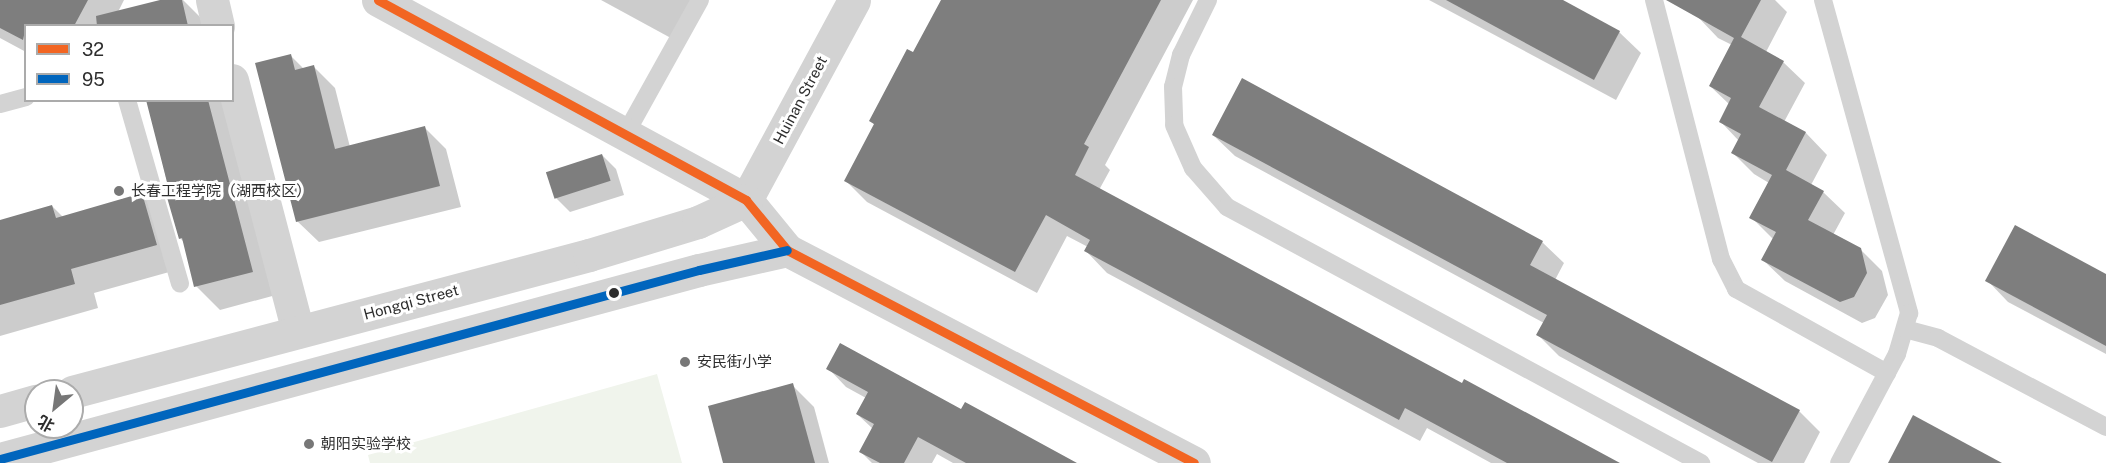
<!DOCTYPE html>
<html>
<head>
<meta charset="utf-8">
<style>
  body { margin:0 }
  #map { position:relative; width:2106px; height:463px; overflow:hidden; background:#fff; font-family:"Public Sans","Noto Sans SC",sans-serif }
  div>[style] { position:absolute }
  .green>* { inset:0; background:#f0f4ec }
  .shadow>* { inset:0; background:#0003 }
  .building>* { inset:0; background:#7e7e7e; transform-origin:0 0 }
  .service>* { height:18px; margin:-9px; padding:0 9px; transform-origin:9px; border-radius:9px; background:#d3d3d3 }
  .minor>* { height:33px; margin:-16.5px; padding:0 16.5px; transform-origin:16.5px; border-radius:16.5px; background:#d3d3d3 }
  .tertiary>* { height:33px; margin:-16.5px; padding:0 16.5px; transform-origin:16.5px; border-radius:16.5px; background:#d3d3d3 }
  .bus-1>* { height:9px; margin:-4.5px; padding:0 4.5px; transform-origin:4.5px; border-radius:4.5px; background:#f26522 }
  .bus-2>* { height:9px; margin:-4.5px; padding:0 4.5px; transform-origin:4.5px; border-radius:4.5px; background:#0065bd }
  .dots>* { width:16px; height:16px; translate:-50% -50%; box-sizing:border-box; border:3px solid #fff; border-radius:50% }
  span { translate:-50% -50%; white-space:nowrap; text-align:center; line-height:1.15; -webkit-text-stroke:6px #fff; paint-order:stroke }
  .street-label { font-size:15px; color:#2e2e2e }
  .poi-label { font-size:15px; color:#2e2e2e }
  .left { translate:0 -50%; text-align:left }
  .legend { position:absolute; left:24px; top:24px; width:210px; height:78px; box-sizing:border-box; background:#fff; border:2px solid #ababab; margin:0; padding:8px 10px; list-style:none; font-size:18px; color:#2e2e2e }
  .legend li { display:flex; align-items:center; gap:12px; height:30px }
  .legend b { width:30px; border:2px solid #ababab }
  .north { position:absolute; left:24px; top:379px; width:60px; height:60px; box-sizing:border-box; background:#fff; border:2px solid #ababab; border-radius:50%; rotate:209deg; font-size:16px; font-weight:700; line-height:24px; text-align:center; color:#2e2e2e }
  .north::after { content:''; display:block; margin:auto; width:21px; height:27px; background:#777; clip-path:polygon(50% 0,100% 100%,50% 72%,0 100%) }
</style>
</head>
<body>
<div id="map">
  <div class="green">
    <i style="clip-path:polygon(657px 374px,682px 463px,370px 463px,368px 455px)"></i>
  </div>
  <div class="shadow">
    <i style="clip-path:polygon(0 0,124px 0,111px 26px,26px 26px,26px 52px,0 38px)"></i>
    <i style="clip-path:polygon(167px 0,183px 0,204px 21px,205px 26px,128px 26px)"></i>
    <i style="clip-path:polygon(601px 0,704px 0,680px 43px)"></i>
    <i style="clip-path:polygon(942px 0,1193px 0,1105px 165px,1110px 170px,1099px 190px,1462px 385px,1617px 463px,1491px 463px,1427px 428px,1420px 441px,1107px 273px,1086px 251px,1088px 247px,1067px 236px,1037px 293px,867px 202px,846px 181px,875px 125px,871px 121px,913px 54px)"></i>
    <i style="clip-path:polygon(1429px 0,1560px 0,1619px 32px,1641px 53px,1616px 100px)"></i>
    <i style="clip-path:polygon(1699px 0,1775px 0,1787px 12px,1766px 52px,1783px 62px,1805px 83px,1784px 122px,1806px 133px,1827px 155px,1811px 185px,1823px 192px,1845px 213px,1833px 235px,1860px 249px,1882px 271px,1888px 295px,1875px 318px,1862px 323px,1785px 281px,1763px 260px,1774px 240px,1751px 217px,1769px 183px,1754px 174px,1733px 153px,1739px 141px,1721px 122px,1730px 105px,1710px 86px,1732px 45px,1718px 38px,1697px 16px)"></i>
    <i style="clip-path:polygon(290px 55px,304px 69px,313px 66px,335px 88px,350px 147px,425px 128px,446px 149px,461px 207px,319px 242px,297px 221px)"></i>
    <i style="clip-path:polygon(148px 100px,225px 100px,276px 295px,220px 310px,196px 286px,184px 242px,180px 238px)"></i>
    <i style="clip-path:polygon(1213px 135px,1542px 242px,1564px 263px,1555px 280px,1799px 411px,1820px 432px,1804px 463px,1758px 463px,1559px 356px,1538px 335px,1544px 323px,1235px 156px)"></i>
    <i style="clip-path:polygon(602px 155px,616px 169px,624px 195px,570px 212px,556px 198px)"></i>
    <i style="clip-path:polygon(142px 195px,166px 219px,180px 269px,94px 293px,98px 308px,0 336px,0 221px,52px 206px,63px 217px)"></i>
    <i style="clip-path:polygon(2106px 276px,2106px 354px,2008px 302px,1987px 280px)"></i>
    <i style="clip-path:polygon(828px 368px,962px 411px,1074px 463px,953px 463px,937px 454px,932px 463px,872px 463px,861px 452px,873px 429px,857px 414px,866px 398px,846px 387px)"></i>
    <i style="clip-path:polygon(792px 385px,814px 407px,829px 463px,725px 463px)"></i>
  </div>
  <div class="building">
    <i style="clip-path:polygon(0 0,88px 0,74px 26px,26px 26px,23px 40px,0 28px)"></i>
    <i style="clip-path:polygon(160px 0,182px 0,188px 26px,97px 26px,96px 16px)"></i>
    <i style="clip-path:polygon(941px 0,1161px 0,1084px 144px,1089px 147px,1075px 175px,1462px 383px,1464px 379px,1620px 463px,1507px 463px,1405px 408px,1399px 420px,1084px 251px,1090px 240px,1046px 215px,1015px 272px,844px 181px,874px 124px,869px 121px,907px 49px,913px 52px)"></i>
    <i style="clip-path:polygon(1446px 0,1563px 0,1620px 31px,1594px 80px)"></i>
    <i style="clip-path:polygon(1666px 0,1761px 0,1741px 37px,1784px 61px,1759px 107px,1806px 132px,1786px 170px,1824px 191px,1808px 220px,1861px 248px,1867px 273px,1854px 297px,1840px 302px,1761px 260px,1776px 232px,1749px 218px,1772px 175px,1731px 153px,1741px 134px,1719px 122px,1731px 98px,1709px 86px,1734px 38px)"></i>
    <i style="clip-path:polygon(291px 54px,295px 70px,314px 65px,335px 149px,425px 126px,440px 186px,296px 222px,255px 63px)"></i>
    <i style="clip-path:polygon(1242px 78px,1543px 241px,1530px 265px,1800px 410px,1772px 462px,1536px 335px,1547px 315px,1212px 135px)"></i>
    <i style="clip-path:polygon(146px 100px,208px 100px,253px 272px,194px 287px,182px 238px,179px 239px,164px 187px,168px 186px)"></i>
    <i style="left:602px;top:154px;width:28px;height:59px;rotate:72deg"></i>
    <i style="clip-path:polygon(142px 193px,157px 245px,71px 269px,75px 284px,0 305px,0 220px,52px 205px,56px 218px)"></i>
    <i style="clip-path:polygon(2015px 225px,2106px 274px,2106px 346px,1985px 281px)"></i>
    <i style="clip-path:polygon(840px 343px,961px 409px,965px 402px,1077px 463px,966px 463px,918px 437px,904px 463px,880px 463px,859px 452px,874px 424px,856px 414px,868px 392px,826px 369px)"></i>
    <i style="clip-path:polygon(793px 383px,815px 463px,723px 463px,708px 406px)"></i>
    <i style="clip-path:polygon(1913px 415px,2002px 463px,1888px 463px)"></i>
  </div>
  <div class="service">
    <i style="left:1208px;top:0;width:61px;rotate:116.1deg"></i>
    <i style="left:1181px;top:55px;width:33px;rotate:104deg"></i>
    <i style="left:1173px;top:87px;width:38px;rotate:88deg"></i>
    <i style="left:1174px;top:125px;width:47px;rotate:66.2deg"></i>
    <i style="left:1193px;top:168px;width:52px;rotate:48.9deg"></i>
    <i style="left:1227px;top:207px;width:539px;rotate:28.37deg"></i>
    <i style="left:1654px;top:0;width:268px;rotate:75.5deg"></i>
    <i style="left:1721px;top:259px;width:34px;rotate:63deg"></i>
    <i style="left:1736px;top:289px;width:173px;rotate:29.1deg"></i>
    <i style="left:1823px;top:0;width:325px;rotate:74.6deg"></i>
    <i style="left:1909px;top:313px;width:43px;rotate:106.3deg"></i>
    <i style="left:1897px;top:354px;width:123px;rotate:118deg"></i>
    <i style="left:127px;top:100px;width:191px;rotate:73.9deg"></i>
    <i style="left:0;top:104px;width:27px;rotate:-15deg"></i>
    <i style="left:626px;top:133px;width:152px;rotate:-60.9deg"></i>
    <i style="left:1905px;top:329px;width:34px;rotate:15deg"></i>
    <i style="left:1938px;top:338px;width:190px;rotate:27.9deg"></i>
  </div>
  <div class="minor">
    <i style="left:212px;top:0;width:27px;rotate:77deg"></i>
    <i style="left:378px;top:0;width:419px;rotate:28.5deg"></i>
    <i style="left:232px;top:80px;width:260px;rotate:75.3deg"></i>
  </div>
  <div class="tertiary">
    <i style="left:746px;top:200px;width:65px;rotate:50.6deg"></i>
    <i style="left:787px;top:250px;width:459px;rotate:27.6deg"></i>
    <i style="left:746px;top:200px;width:227px;rotate:-61.6deg"></i>
    <i style="left:72px;top:392px;width:535px;rotate:-14.84deg"></i>
    <i style="left:589px;top:255px;width:114px;rotate:-16.8deg"></i>
    <i style="left:698px;top:222px;width:53px;rotate:-24.6deg"></i>
    <i style="left:0;top:411px;width:37px;rotate:-16deg"></i>
    <i style="left:0;top:459px;width:724px;rotate:-15.13deg"></i>
    <i style="left:699px;top:270px;width:90px;rotate:-12.8deg"></i>
  </div>
  <div class="bus-1">
    <i style="left:378px;top:0;width:419px;rotate:28.5deg"></i>
    <i style="left:746px;top:200px;width:65px;rotate:50.6deg"></i>
    <i style="left:787px;top:250px;width:459px;rotate:27.6deg"></i>
  </div>
  <div class="bus-2">
    <i style="left:0;top:459px;width:724px;rotate:-15.13deg"></i>
    <i style="left:699px;top:270px;width:90px;rotate:-12.8deg"></i>
  </div>
  <div class="dots">
    <i style="left:119px;top:191px;background:#777"></i>
    <i style="left:614px;top:293px;background:#2e2e2e"></i>
    <i style="left:685px;top:362px;background:#777"></i>
    <i style="left:309px;top:444px;background:#777"></i>
  </div>
  <div class="street-label">
    <span style="left:800px;top:100px;rotate:-62deg">Huinan Street</span>
    <span style="left:411px;top:302px;rotate:-15deg">Hongqi Street</span>
  </div>
  <div class="poi-label">
    <span class="left" style="left:131px;top:191px">长春工程学院（湖西校区）</span>
    <span class="left" style="left:697px;top:362px">安民街小学</span>
    <span class="left" style="left:321px;top:444px">朝阳实验学校</span>
  </div>
  <ul class="legend">
  <li><b style="height:8px;background:#f26522"></b>32</li>
  <li><b style="height:8px;background:#0065bd"></b>95</li>
  </ul>
  <div class="north">北</div>
</div>
</body>
</html>
